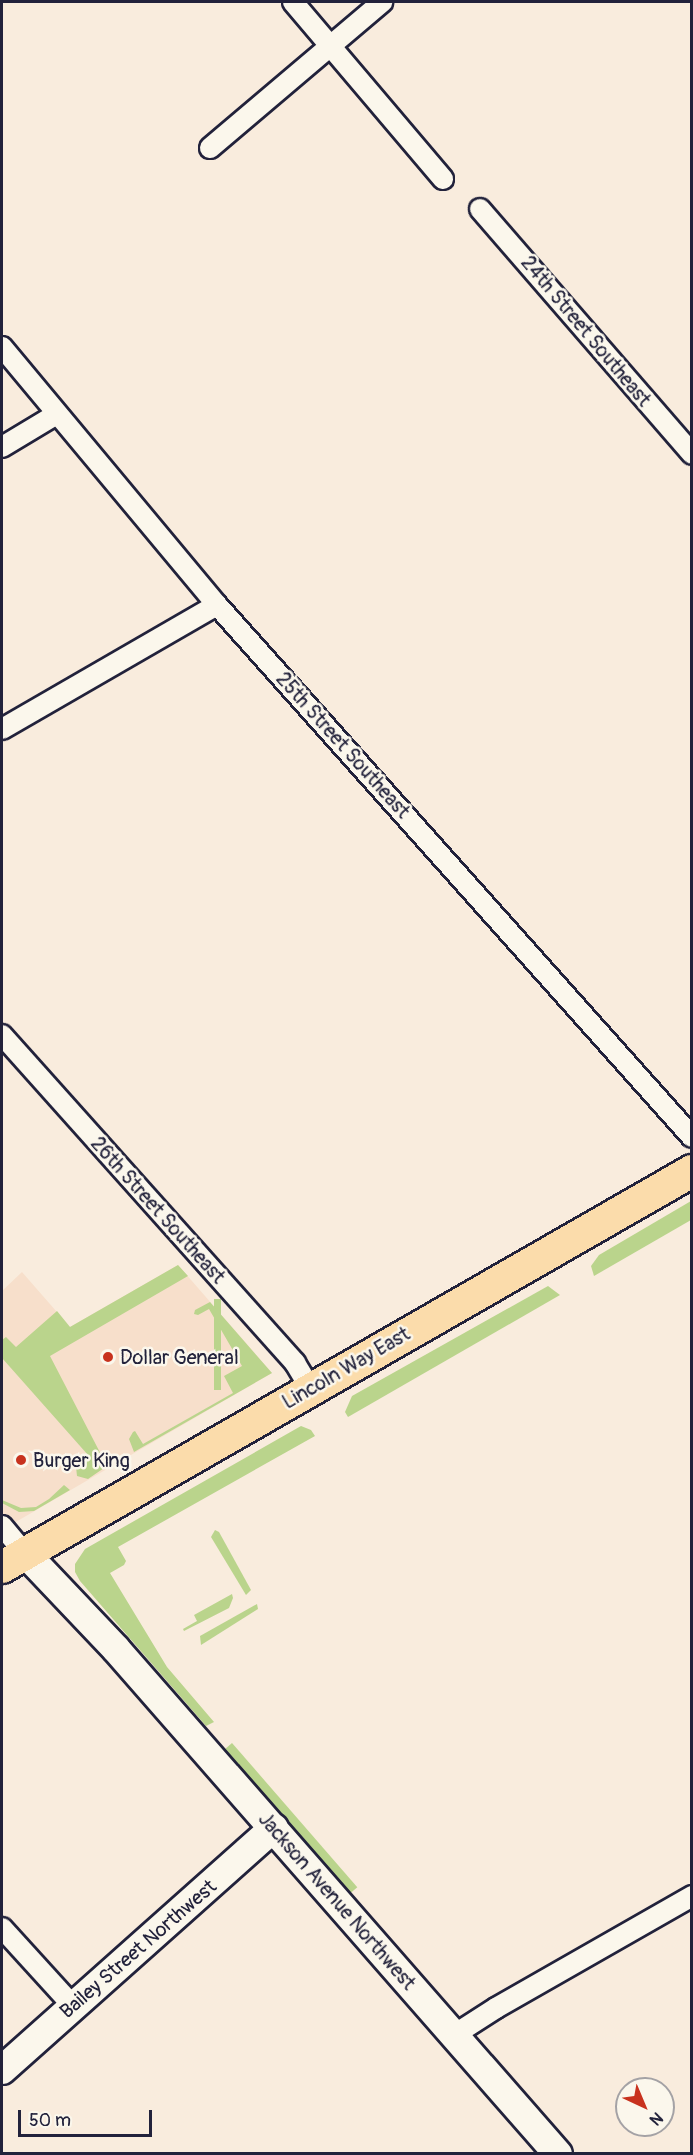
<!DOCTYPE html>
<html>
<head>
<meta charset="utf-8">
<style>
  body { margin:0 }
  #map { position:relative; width:693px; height:2155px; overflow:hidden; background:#f9ecdd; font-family:Pangolin,sans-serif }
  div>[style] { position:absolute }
  .built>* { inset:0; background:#f7dfcb }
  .green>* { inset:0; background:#bad48c; transform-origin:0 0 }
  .roads { filter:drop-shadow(2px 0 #22223b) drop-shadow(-2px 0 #22223b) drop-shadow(0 2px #22223b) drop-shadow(0 -2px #22223b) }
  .street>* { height:20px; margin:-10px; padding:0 10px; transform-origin:10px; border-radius:10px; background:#fbf7ec }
  .secondary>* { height:28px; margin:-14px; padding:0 14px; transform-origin:14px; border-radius:14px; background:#fbf7ec }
  .primary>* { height:32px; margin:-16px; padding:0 16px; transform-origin:16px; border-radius:16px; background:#fbdcab }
  .dots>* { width:16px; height:16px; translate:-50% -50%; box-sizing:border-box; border:3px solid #fbf7ec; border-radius:50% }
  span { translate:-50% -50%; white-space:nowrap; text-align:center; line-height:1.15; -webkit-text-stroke:5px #fbf7ec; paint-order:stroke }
  .street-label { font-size:20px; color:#22223b }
  .poi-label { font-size:20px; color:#22223b }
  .left { translate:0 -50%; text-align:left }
  .frame { position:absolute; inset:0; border:3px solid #22223b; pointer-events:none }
  .north { position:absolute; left:615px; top:2077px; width:60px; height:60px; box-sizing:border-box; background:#fbf7ec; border:2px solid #a4a2a5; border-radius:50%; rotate:136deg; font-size:16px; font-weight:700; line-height:24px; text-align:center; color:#22223b }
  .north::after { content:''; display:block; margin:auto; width:21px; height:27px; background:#c8321e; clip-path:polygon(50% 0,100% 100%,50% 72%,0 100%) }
  .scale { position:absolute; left:18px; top:2110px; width:134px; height:27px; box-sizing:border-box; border:3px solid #22223b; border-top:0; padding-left:8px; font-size:18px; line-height:21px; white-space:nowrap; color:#22223b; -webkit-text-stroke:4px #fbf7ec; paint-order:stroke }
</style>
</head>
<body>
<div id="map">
  <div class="built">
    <i style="clip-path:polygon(178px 1265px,272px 1373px,2px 1530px,2px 1291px,22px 1272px,70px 1327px)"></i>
  </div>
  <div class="green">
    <i style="clip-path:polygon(691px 1201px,691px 1220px,594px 1276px,591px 1266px,599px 1255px)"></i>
    <i style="clip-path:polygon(178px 1265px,188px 1276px,50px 1356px,107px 1466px,88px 1479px,77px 1476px,76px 1467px,88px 1455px,2px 1358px,2px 1340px,6px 1337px,16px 1347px,57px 1311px,70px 1327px)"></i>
    <i style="clip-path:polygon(548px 1286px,560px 1295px,348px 1417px,345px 1412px,352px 1396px)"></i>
    <i style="left:214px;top:1299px;width:7px;height:91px"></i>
    <i style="clip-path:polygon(210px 1302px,272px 1373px,134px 1452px,129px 1439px,133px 1432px,135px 1431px,143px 1444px,233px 1393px,224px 1376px,242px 1366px,209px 1309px,198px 1315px,194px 1314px,195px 1310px)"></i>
    <i style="clip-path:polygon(301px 1426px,311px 1430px,315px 1436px,118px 1547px,126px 1561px,124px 1565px,110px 1573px,167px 1667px,214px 1722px,206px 1726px,80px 1581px,75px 1572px,75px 1564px,85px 1549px)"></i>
    <i style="clip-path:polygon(64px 1485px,70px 1490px,34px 1511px,19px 1512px,2px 1503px,2px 1500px,21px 1508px,36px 1507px,49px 1499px)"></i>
    <i style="clip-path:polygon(215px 1530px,219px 1532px,251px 1590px,246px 1595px,211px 1537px)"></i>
    <i style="clip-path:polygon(232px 1594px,233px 1598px,229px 1608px,184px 1631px,183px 1629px,197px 1621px,194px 1615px)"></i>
    <i style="clip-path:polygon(257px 1604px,258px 1609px,201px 1645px,200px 1636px)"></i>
    <i style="left:232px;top:1743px;width:191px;height:11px;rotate:49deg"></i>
  </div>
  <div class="roads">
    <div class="street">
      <i style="left:293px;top:2px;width:232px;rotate:49.7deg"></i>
      <i style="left:210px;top:148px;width:226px;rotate:-40.3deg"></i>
      <i style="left:480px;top:209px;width:324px;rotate:49.1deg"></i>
      <i style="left:2px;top:347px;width:336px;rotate:50.2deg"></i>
      <i style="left:217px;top:605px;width:713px;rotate:48.24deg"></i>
      <i style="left:2px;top:447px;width:64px;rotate:-31deg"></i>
      <i style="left:2px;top:729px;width:248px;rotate:-30deg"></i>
      <i style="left:2px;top:1035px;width:440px;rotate:48.2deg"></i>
      <i style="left:295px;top:1363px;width:29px;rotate:59deg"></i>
      <i style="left:2px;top:1526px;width:35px;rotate:50deg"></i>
      <i style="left:2px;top:1928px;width:105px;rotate:47.7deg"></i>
      <i style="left:454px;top:2035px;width:50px;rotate:-32.7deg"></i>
      <i style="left:496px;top:2008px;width:226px;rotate:-29.7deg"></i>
    </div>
    <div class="secondary">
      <i style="left:25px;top:1553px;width:132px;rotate:46.5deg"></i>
      <i style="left:116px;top:1649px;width:671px;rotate:48.81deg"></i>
      <i style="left:2px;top:2070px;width:364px;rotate:-41.7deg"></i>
    </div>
    <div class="primary">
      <i style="left:2px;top:1567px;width:796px;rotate:-29.85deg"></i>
    </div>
  </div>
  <div class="dots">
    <i style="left:108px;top:1357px;background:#c8321e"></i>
    <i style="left:21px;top:1460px;background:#c8321e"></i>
  </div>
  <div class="street-label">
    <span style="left:586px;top:331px;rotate:50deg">24th Street Southeast</span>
    <span style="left:343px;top:745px;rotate:48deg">25th Street Southeast</span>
    <span style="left:158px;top:1210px;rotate:48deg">26th Street Southeast</span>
    <span style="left:346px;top:1368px;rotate:-30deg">Lincoln Way East</span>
    <span style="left:337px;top:1901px;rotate:49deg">Jackson Avenue Northwest</span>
    <span style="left:138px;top:1949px;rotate:-41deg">Bailey Street Northwest</span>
  </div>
  <div class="poi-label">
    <span class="left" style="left:120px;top:1357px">Dollar General</span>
    <span class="left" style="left:33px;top:1460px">Burger King</span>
  </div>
  <div class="frame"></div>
  <div class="north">N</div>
  <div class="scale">50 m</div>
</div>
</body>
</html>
